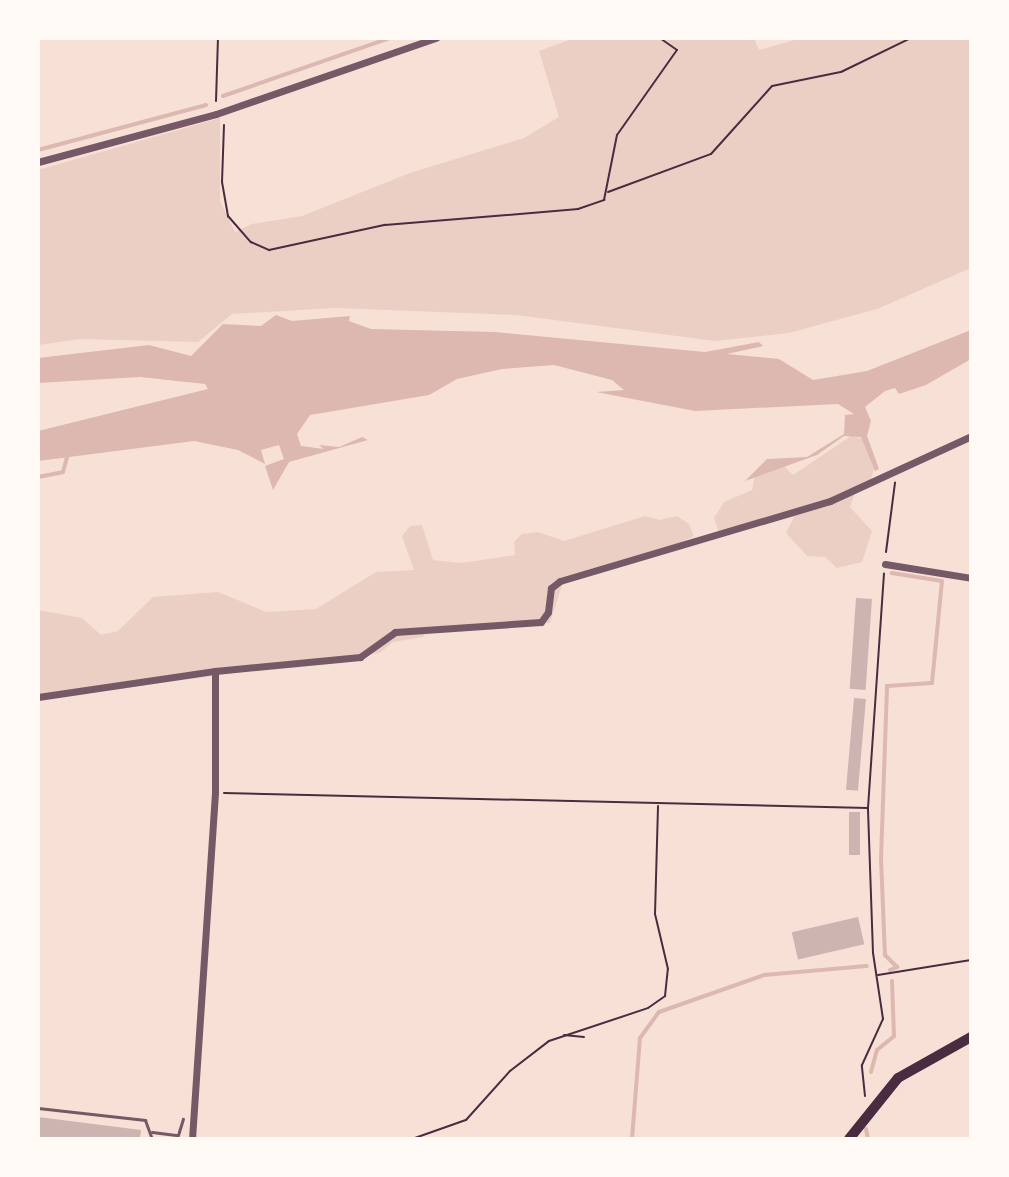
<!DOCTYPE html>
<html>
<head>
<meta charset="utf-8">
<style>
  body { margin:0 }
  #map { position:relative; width:1009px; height:1177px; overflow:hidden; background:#f7e1d7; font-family:"Source Sans 3",sans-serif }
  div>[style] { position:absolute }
  .green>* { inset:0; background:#ebcfc5 }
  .water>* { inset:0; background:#dcb8b0 }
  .stream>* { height:4px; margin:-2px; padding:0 2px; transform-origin:2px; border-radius:2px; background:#dcb8b0 }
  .building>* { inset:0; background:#ccb4b1; transform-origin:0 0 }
  .path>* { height:2px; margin:-1px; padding:0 1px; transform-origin:1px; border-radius:1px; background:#4a2c40 }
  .service>* { height:3px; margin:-1.5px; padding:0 1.5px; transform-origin:1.5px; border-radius:1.5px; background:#755966 }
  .minor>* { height:7px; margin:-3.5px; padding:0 3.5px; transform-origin:3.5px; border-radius:3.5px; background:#755966 }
  .secondary>* { height:10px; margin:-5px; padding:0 5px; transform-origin:5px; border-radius:5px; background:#4a2c40 }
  span { translate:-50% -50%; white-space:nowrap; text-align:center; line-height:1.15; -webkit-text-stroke:7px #fffaf5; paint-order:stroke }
  .frame { position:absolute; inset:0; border:40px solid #fffaf5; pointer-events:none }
</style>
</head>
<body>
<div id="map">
  <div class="green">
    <i style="clip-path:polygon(574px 38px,754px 38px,759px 50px,801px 38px,971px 38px,971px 268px,877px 309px,789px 333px,715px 341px,516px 315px,335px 308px,232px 314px,198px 342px,80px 339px,38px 345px,38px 170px,220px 118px,220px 201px,235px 232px,252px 224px,302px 216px,410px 173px,524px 138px,559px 117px,539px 51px)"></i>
    <i style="clip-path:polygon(851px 436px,865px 439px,876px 460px,871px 480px,857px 488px,850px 507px,872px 531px,862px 562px,837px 568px,825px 557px,807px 556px,786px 533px,794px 517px,782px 516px,719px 533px,714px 518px,724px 502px,752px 490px,755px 475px,781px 463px,793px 475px)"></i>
    <i style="clip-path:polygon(645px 516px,659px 520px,677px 516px,689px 524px,694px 536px,648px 559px,563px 582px,550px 623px,427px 630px,423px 637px,393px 642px,380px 653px,38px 700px,38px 610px,82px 618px,101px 635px,118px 631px,153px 597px,218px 592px,266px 612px,316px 609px,376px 572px,414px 570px,402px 536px,410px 526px,422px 525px,433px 560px,461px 563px,515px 555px,514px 542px,522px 534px,538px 532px,564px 541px)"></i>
  </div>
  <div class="water">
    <i style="clip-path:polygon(276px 315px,292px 321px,350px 316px,349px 321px,371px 329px,495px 332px,705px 352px,759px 342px,763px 346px,727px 354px,779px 359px,813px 380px,867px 371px,971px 330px,971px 359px,926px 385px,899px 394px,895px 388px,885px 391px,865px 407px,871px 421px,867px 436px,879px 469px,875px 471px,861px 437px,844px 436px,817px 455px,745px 481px,767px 459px,807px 457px,844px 434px,845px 415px,854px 414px,838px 404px,695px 411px,596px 392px,624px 390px,612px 380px,554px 365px,502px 369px,457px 379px,429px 395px,310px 415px,297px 434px,301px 446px,324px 449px,319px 445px,339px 447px,362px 437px,368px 440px,289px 462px,273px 490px,265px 466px,284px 459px,279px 445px,261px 450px,265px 464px,238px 450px,194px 441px,38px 461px,38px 431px,208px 389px,205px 384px,140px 377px,38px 383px,38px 358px,149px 345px,191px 356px,223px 324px,261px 326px)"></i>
  </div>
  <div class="stream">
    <i style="left:223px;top:96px;width:177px;rotate:-19.2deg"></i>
    <i style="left:38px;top:150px;width:174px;rotate:-15deg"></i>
    <i style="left:38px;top:477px;width:25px;rotate:-11deg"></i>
    <i style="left:63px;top:472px;width:20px;rotate:-75deg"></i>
    <i style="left:890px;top:970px;width:8px;rotate:-23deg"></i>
    <i style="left:897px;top:967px;width:17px;rotate:-135deg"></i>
    <i style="left:885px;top:955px;width:96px;rotate:-92.4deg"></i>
    <i style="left:881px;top:859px;width:173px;rotate:-88deg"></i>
    <i style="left:887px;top:686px;width:45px;rotate:-3.8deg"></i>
    <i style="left:932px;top:683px;width:102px;rotate:-84.4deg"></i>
    <i style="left:942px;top:581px;width:51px;rotate:-170.9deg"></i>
    <i style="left:871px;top:1072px;width:23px;rotate:-75deg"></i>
    <i style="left:877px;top:1050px;width:22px;rotate:-39deg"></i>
    <i style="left:894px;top:1036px;width:55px;rotate:-92.1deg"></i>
    <i style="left:866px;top:1129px;width:10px;rotate:79deg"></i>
    <i style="left:632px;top:1139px;width:101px;rotate:-85.5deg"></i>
    <i style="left:640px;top:1038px;width:32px;rotate:-54deg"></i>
    <i style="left:659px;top:1012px;width:111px;rotate:-19.4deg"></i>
    <i style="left:764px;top:975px;width:103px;rotate:-5deg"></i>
  </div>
  <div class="building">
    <i style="left:856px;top:598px;width:16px;height:91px;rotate:4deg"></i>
    <i style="left:854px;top:698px;width:12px;height:92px;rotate:5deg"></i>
    <i style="left:849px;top:812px;width:11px;height:43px"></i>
    <i style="left:858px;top:917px;width:28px;height:68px;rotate:77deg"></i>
    <i style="clip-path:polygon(38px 1117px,141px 1130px,140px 1139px,38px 1139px)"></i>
  </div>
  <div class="path">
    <i style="left:216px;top:101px;width:63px;rotate:-88.2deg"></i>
    <i style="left:224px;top:125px;width:57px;rotate:92deg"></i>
    <i style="left:222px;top:182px;width:35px;rotate:80deg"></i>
    <i style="left:228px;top:216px;width:35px;rotate:49deg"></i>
    <i style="left:251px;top:242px;width:20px;rotate:24deg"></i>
    <i style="left:269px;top:250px;width:119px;rotate:-12.2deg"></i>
    <i style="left:385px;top:225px;width:194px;rotate:-4.7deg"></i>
    <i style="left:578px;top:209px;width:28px;rotate:-19deg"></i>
    <i style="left:604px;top:200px;width:66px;rotate:-78.7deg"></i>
    <i style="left:617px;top:135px;width:104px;rotate:-54.8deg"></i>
    <i style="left:677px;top:50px;width:21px;rotate:-145deg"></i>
    <i style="left:608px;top:192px;width:110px;rotate:-20.3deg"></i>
    <i style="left:711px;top:154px;width:91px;rotate:-48.1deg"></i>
    <i style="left:772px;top:86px;width:70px;rotate:-11.5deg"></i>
    <i style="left:841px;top:72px;width:78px;rotate:-25.9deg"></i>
    <i style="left:886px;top:552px;width:70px;rotate:-82.6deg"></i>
    <i style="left:224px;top:793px;width:644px;rotate:1.33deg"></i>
    <i style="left:878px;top:975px;width:94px;rotate:-9.2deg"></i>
    <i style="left:564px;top:1035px;width:20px;rotate:6deg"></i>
    <i style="left:865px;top:1096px;width:31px;rotate:-96deg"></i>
    <i style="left:862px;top:1065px;width:51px;rotate:-65.5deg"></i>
    <i style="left:883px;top:1019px;width:67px;rotate:-98.6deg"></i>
    <i style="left:873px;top:953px;width:145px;rotate:-92deg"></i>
    <i style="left:868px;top:808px;width:235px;rotate:-86.1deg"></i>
    <i style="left:412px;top:1139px;width:57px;rotate:-19.4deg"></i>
    <i style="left:466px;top:1120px;width:66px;rotate:-48.1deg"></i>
    <i style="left:510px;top:1071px;width:49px;rotate:-37.6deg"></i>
    <i style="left:549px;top:1041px;width:104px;rotate:-18.4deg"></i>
    <i style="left:648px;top:1008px;width:21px;rotate:-35deg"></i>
    <i style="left:665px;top:996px;width:27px;rotate:-84deg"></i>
    <i style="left:668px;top:969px;width:57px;rotate:-103.3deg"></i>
    <i style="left:655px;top:914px;width:108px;rotate:-88.4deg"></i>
  </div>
  <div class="service">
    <i style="left:38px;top:1108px;width:108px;rotate:6.4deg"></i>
    <i style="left:145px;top:1120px;width:20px;rotate:70deg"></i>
    <i style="left:152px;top:1132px;width:26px;rotate:7deg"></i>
    <i style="left:178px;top:1135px;width:17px;rotate:-73deg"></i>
  </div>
  <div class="minor">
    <i style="left:38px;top:162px;width:184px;rotate:-15.1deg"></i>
    <i style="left:216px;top:114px;width:233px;rotate:-19.1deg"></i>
    <i style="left:885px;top:564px;width:87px;rotate:9.2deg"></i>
    <i style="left:38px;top:697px;width:179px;rotate:-8.4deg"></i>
    <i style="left:215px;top:671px;width:146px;rotate:-5.5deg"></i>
    <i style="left:360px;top:657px;width:43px;rotate:-35.5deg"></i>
    <i style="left:395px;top:632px;width:146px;rotate:-3.9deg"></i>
    <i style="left:541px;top:622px;width:12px;rotate:-55deg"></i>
    <i style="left:548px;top:612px;width:24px;rotate:-83deg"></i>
    <i style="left:551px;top:588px;width:11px;rotate:-38deg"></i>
    <i style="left:560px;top:581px;width:282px;rotate:-16.5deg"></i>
    <i style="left:830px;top:501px;width:155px;rotate:-24.7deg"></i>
    <i style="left:192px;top:1139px;width:348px;rotate:-86.2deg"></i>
    <i style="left:215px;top:792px;width:121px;rotate:-90deg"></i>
  </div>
  <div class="secondary">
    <i style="left:849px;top:1139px;width:78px;rotate:-51.2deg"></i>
    <i style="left:898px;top:1078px;width:84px;rotate:-29.3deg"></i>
  </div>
  <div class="frame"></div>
</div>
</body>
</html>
